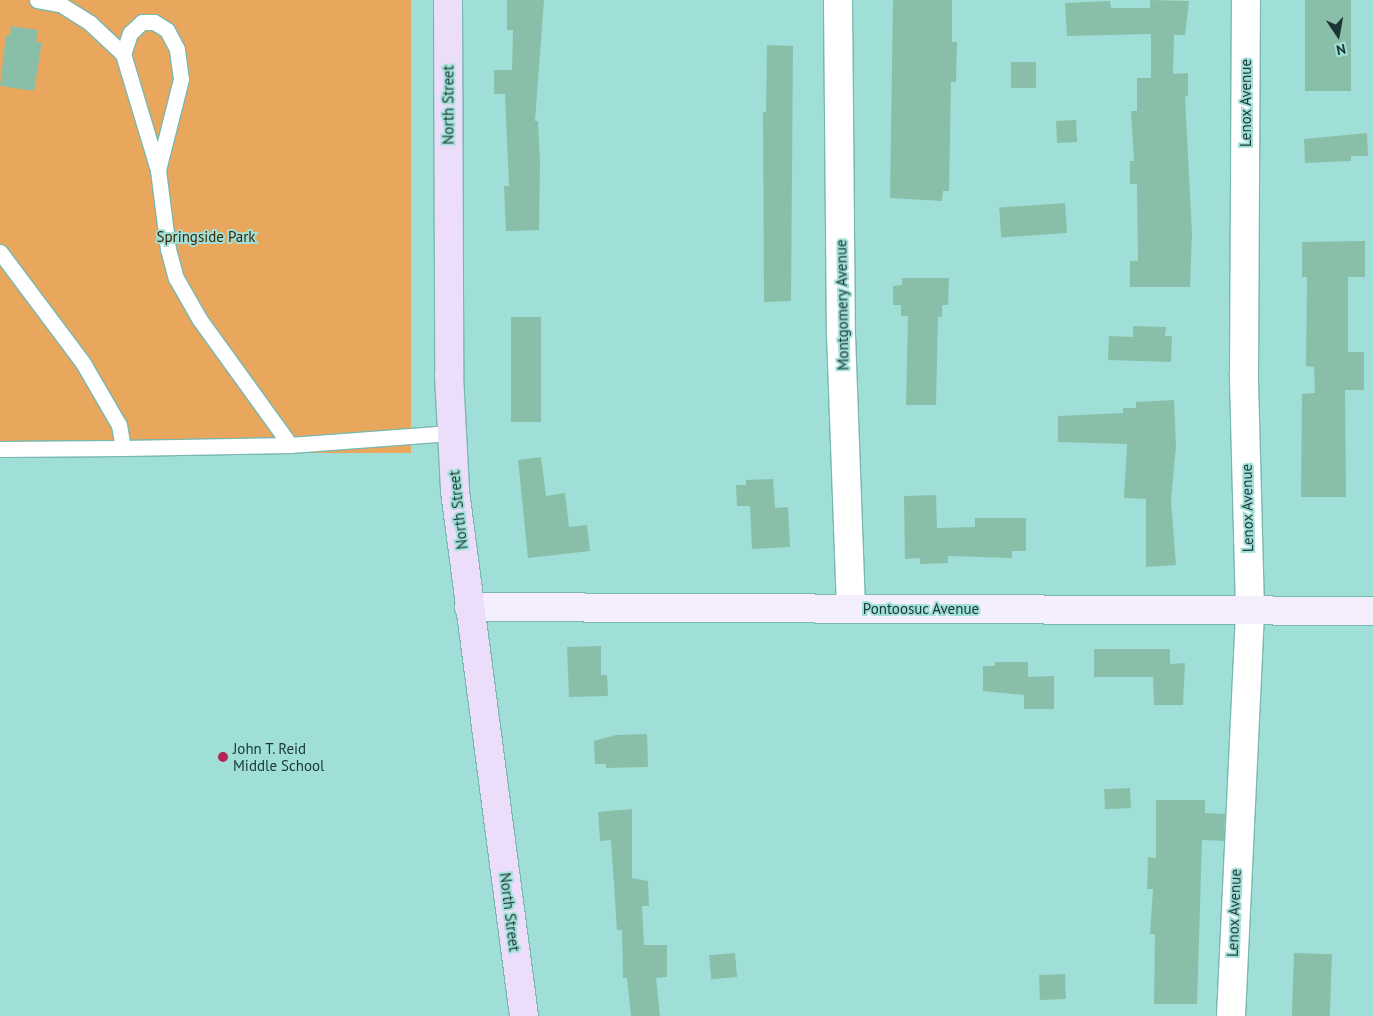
<!DOCTYPE html>
<html>
<head>
<meta charset="utf-8">
<style>
  body { margin:0 }
  #map { position:relative; width:1373px; height:1016px; overflow:hidden; background:#a0dfd8; font-family:"PT Sans",sans-serif }
  div>[style] { position:absolute }
  .green>* { inset:0; background:#e9a75d; transform-origin:0 0 }
  .building>* { inset:0; background:#89bfa9; transform-origin:0 0 }
  .roads { filter:drop-shadow(1px 0 #79b7b0) drop-shadow(-1px 0 #79b7b0) drop-shadow(0 1px #79b7b0) drop-shadow(0 -1px #79b7b0) }
  .lane>* { height:15px; margin:-7.5px; padding:0 7.5px; transform-origin:7.5px; border-radius:7.5px; background:#fff }
  .street>* { height:28px; margin:-14px; padding:0 14px; transform-origin:14px; border-radius:14px; background:#fff }
  .secondary>* { height:28px; margin:-14px; padding:0 14px; transform-origin:14px; border-radius:14px; background:#f5eefd }
  .primary>* { height:28px; margin:-14px; padding:0 14px; transform-origin:14px; border-radius:14px; background:#ecdefa }
  .dots>* { width:14px; height:14px; translate:-50% -50%; box-sizing:border-box; border:2px solid #a0dfd8; border-radius:50% }
  span { translate:-50% -50%; white-space:nowrap; text-align:center; line-height:1.15; -webkit-text-stroke:4px #a0dfd8; paint-order:stroke }
  .street-label { font-size:15px; color:#1b3532 }
  .park-label { font-size:15px; color:#3f2401 }
  .poi-label { font-size:15px; color:#1b3532 }
  .left { translate:0 -50%; text-align:left }
  .north { position:absolute; left:1313px; top:10px; width:50px; height:50px; -webkit-text-stroke:4px #a0dfd8; paint-order:stroke; rotate:168deg; font-size:14px; font-weight:700; line-height:20px; text-align:center; color:#1b3532 }
  .north::after { content:''; display:block; margin:auto; width:18px; height:22px; background:#1b3532; clip-path:polygon(50% 0,100% 100%,50% 72%,0 100%) }
</style>
</head>
<body>
<div id="map">
  <div class="green">
    <i style="left:0;top:0;width:411px;height:453px"></i>
  </div>
  <div class="building">
    <i style="clip-path:polygon(507px 0,544px 0,535px 121px,538px 121px,540px 163px,539px 230px,506px 231px,504px 186px,509px 186px,505px 94px,494px 94px,494px 70px,512px 70px,513px 30px,507px 30px)"></i>
    <i style="clip-path:polygon(893px 0,952px 0,952px 42px,957px 42px,956px 82px,951px 82px,949px 191px,943px 191px,942px 201px,890px 198px)"></i>
    <i style="clip-path:polygon(1150px 0,1189px 1px,1185px 35px,1174px 35px,1173px 74px,1188px 73px,1188px 96px,1185px 96px,1192px 234px,1190px 287px,1130px 287px,1130px 261px,1138px 261px,1137px 184px,1130px 184px,1130px 161px,1134px 161px,1131px 111px,1137px 111px,1137px 78px,1151px 78px,1151px 34px,1067px 36px,1065px 3px,1110px 1px,1111px 8px,1150px 8px)"></i>
    <i style="left:1305px;top:0;width:46px;height:91px"></i>
    <i style="clip-path:polygon(11px 26px,38px 30px,36px 42px,42px 42px,34px 91px,0 86px,6px 35px,10px 36px)"></i>
    <i style="clip-path:polygon(767px 45px,793px 46px,791px 301px,764px 302px,763px 112px,766px 112px)"></i>
    <i style="left:1011px;top:62px;width:25px;height:26px"></i>
    <i style="left:1076px;top:120px;width:22px;height:20px;rotate:87deg"></i>
    <i style="clip-path:polygon(1367px 133px,1368px 156px,1351px 156px,1351px 161px,1305px 163px,1304px 139px)"></i>
    <i style="left:1065px;top:203px;width:30px;height:66px;rotate:86deg"></i>
    <i style="clip-path:polygon(1365px 241px,1365px 277px,1348px 277px,1348px 352px,1364px 352px,1364px 390px,1345px 390px,1346px 497px,1301px 497px,1302px 394px,1315px 393px,1314px 367px,1306px 366px,1307px 277px,1302px 277px,1302px 242px)"></i>
    <i style="clip-path:polygon(902px 278px,949px 278px,948px 305px,942px 305px,942px 317px,938px 317px,936px 405px,906px 405px,908px 316px,901px 316px,901px 305px,893px 305px,893px 286px,902px 285px)"></i>
    <i style="left:511px;top:317px;width:30px;height:105px"></i>
    <i style="clip-path:polygon(1133px 326px,1166px 327px,1165px 336px,1172px 336px,1171px 362px,1108px 360px,1109px 336px,1133px 337px)"></i>
    <i style="clip-path:polygon(1174px 400px,1176px 446px,1171px 500px,1176px 565px,1146px 567px,1146px 499px,1124px 498px,1127px 444px,1058px 442px,1058px 416px,1123px 413px,1123px 408px,1136px 408px,1136px 402px)"></i>
    <i style="clip-path:polygon(541px 457px,546px 496px,565px 493px,569px 527px,587px 525px,590px 551px,528px 558px,518px 460px)"></i>
    <i style="clip-path:polygon(773px 479px,775px 508px,788px 507px,790px 547px,752px 549px,750px 506px,737px 506px,736px 485px,746px 485px,746px 480px)"></i>
    <i style="clip-path:polygon(936px 495px,937px 528px,975px 527px,975px 518px,1026px 518px,1026px 551px,1012px 551px,1012px 558px,948px 556px,948px 563px,920px 564px,920px 558px,905px 559px,904px 496px)"></i>
    <i style="clip-path:polygon(601px 646px,601px 675px,607px 675px,608px 696px,569px 697px,567px 647px)"></i>
    <i style="clip-path:polygon(1094px 649px,1170px 649px,1170px 664px,1185px 663px,1183px 705px,1154px 705px,1153px 677px,1094px 677px)"></i>
    <i style="clip-path:polygon(995px 662px,1028px 662px,1028px 677px,1054px 676px,1054px 709px,1024px 709px,1024px 695px,983px 691px,983px 666px,995px 666px)"></i>
    <i style="clip-path:polygon(647px 734px,648px 767px,606px 768px,606px 764px,595px 764px,594px 741px,616px 735px)"></i>
    <i style="left:1130px;top:788px;width:20px;height:26px;rotate:87deg"></i>
    <i style="clip-path:polygon(1156px 800px,1205px 800px,1205px 813px,1225px 814px,1224px 841px,1202px 840px,1197px 1004px,1154px 1004px,1155px 934px,1150px 934px,1153px 889px,1147px 889px,1148px 857px,1156px 858px)"></i>
    <i style="clip-path:polygon(632px 809px,632px 878px,648px 881px,649px 906px,642px 906px,644px 945px,667px 945px,667px 977px,656px 978px,660px 1016px,631px 1016px,627px 978px,623px 978px,622px 930px,617px 930px,611px 840px,600px 841px,598px 812px)"></i>
    <i style="left:735px;top:953px;width:24px;height:26px;rotate:85deg"></i>
    <i style="left:1294px;top:953px;width:38px;height:63px;rotate:2deg"></i>
    <i style="left:1065px;top:974px;width:25px;height:26px;rotate:88deg"></i>
  </div>
  <div class="roads">
    <div class="lane">
      <i style="left:37px;top:0;width:23px;rotate:10deg"></i>
      <i style="left:60px;top:4px;width:36px;rotate:32deg"></i>
      <i style="left:90px;top:23px;width:45px;rotate:43.2deg"></i>
      <i style="left:123px;top:54px;width:121px;rotate:73.2deg"></i>
      <i style="left:158px;top:170px;width:94px;rotate:-75.8deg"></i>
      <i style="left:181px;top:79px;width:30px;rotate:-98deg"></i>
      <i style="left:177px;top:49px;width:21px;rotate:-118deg"></i>
      <i style="left:167px;top:30px;width:15px;rotate:-148deg"></i>
      <i style="left:154px;top:22px;width:12px;rotate:180deg"></i>
      <i style="left:142px;top:22px;width:16px;rotate:137deg"></i>
      <i style="left:130px;top:33px;width:22px;rotate:108deg"></i>
      <i style="left:158px;top:170px;width:80px;rotate:82.8deg"></i>
      <i style="left:168px;top:249px;width:30px;rotate:75deg"></i>
      <i style="left:176px;top:278px;width:48px;rotate:60.3deg"></i>
      <i style="left:200px;top:320px;width:154px;rotate:54.2deg"></i>
      <i style="left:0;top:252px;width:139px;rotate:53.2deg"></i>
      <i style="left:83px;top:363px;width:72px;rotate:59.9deg"></i>
      <i style="left:119px;top:425px;width:23px;rotate:80deg"></i>
      <i style="left:123px;top:448px;width:123px;rotate:179.5deg"></i>
      <i style="left:123px;top:448px;width:167px;rotate:-1deg"></i>
      <i style="left:290px;top:445px;width:161px;rotate:-4.3deg"></i>
    </div>
    <div class="street">
      <i style="left:838px;top:0;width:335px;rotate:89.5deg"></i>
      <i style="left:841px;top:335px;width:274px;rotate:87.9deg"></i>
      <i style="left:1231px;top:1016px;width:406px;rotate:-87.3deg"></i>
      <i style="left:1250px;top:610px;width:237px;rotate:-91.5deg"></i>
      <i style="left:1244px;top:373px;width:373px;rotate:-89.7deg"></i>
    </div>
    <div class="secondary">
      <i style="left:469px;top:607px;width:904px;rotate:0.25deg"></i>
    </div>
    <div class="primary">
      <i style="left:448px;top:0;width:375px;rotate:89.8deg"></i>
      <i style="left:449px;top:375px;width:116px;rotate:87deg"></i>
      <i style="left:455px;top:491px;width:530px;rotate:82.51deg"></i>
    </div>
  </div>
  <div class="dots">
    <i style="left:223px;top:757px;background:#b32353"></i>
  </div>
  <div class="street-label">
    <span style="left:1246px;top:103px;rotate:-90deg">Lenox Avenue</span>
    <span style="left:448px;top:105px;rotate:-90deg">North Street</span>
    <span style="left:842px;top:305px;rotate:-91deg">Montgomery Avenue</span>
    <span style="left:1247px;top:508px;rotate:-91deg">Lenox Avenue</span>
    <span style="left:458px;top:510px;rotate:-96deg">North Street</span>
    <span style="left:921px;top:609px">Pontoosuc Avenue</span>
    <span style="left:510px;top:912px;rotate:83deg">North Street</span>
    <span style="left:1234px;top:913px;rotate:-88deg">Lenox Avenue</span>
  </div>
  <div class="park-label">
    <span style="left:206px;top:237px">Springside Park</span>
  </div>
  <div class="poi-label">
    <span class="left" style="left:233px;top:757px">John T. Reid<br>Middle School</span>
  </div>
  <div class="north">N</div>
</div>
</body>
</html>
